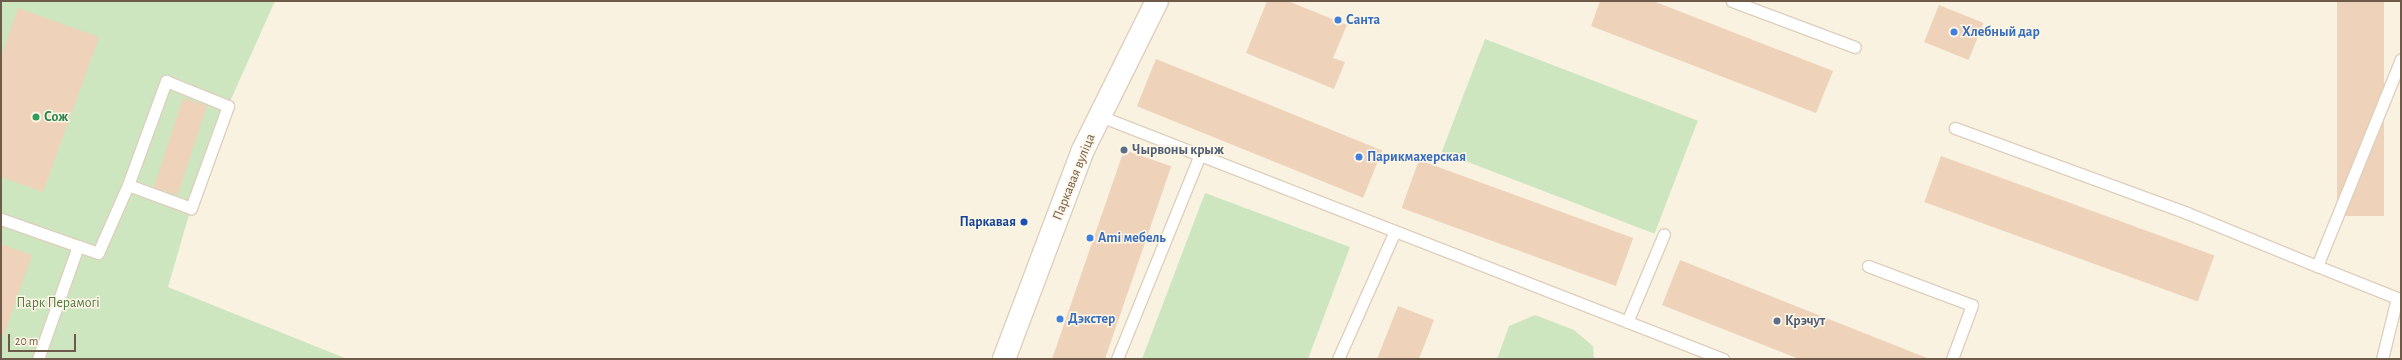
<!DOCTYPE html>
<html>
<head>
<meta charset="utf-8">
<style>
  body { margin:0 }
  #map { position:relative; width:2402px; height:360px; overflow:hidden; background:#faf2e0; font-family:"Alegreya Sans",sans-serif }
  div>[style] { position:absolute }
  .green>* { inset:0; background:#cde6c0; transform-origin:0 0 }
  .building>* { inset:0; background:#eed2b9; transform-origin:0 0 }
  .roads { filter:drop-shadow(1px 0 #decfbd) drop-shadow(-1px 0 #decfbd) drop-shadow(0 1px #decfbd) drop-shadow(0 -1px #decfbd) }
  .service>* { height:11px; margin:-5.5px; padding:0 5.5px; transform-origin:5.5px; border-radius:5.5px; background:#fff }
  .minor>* { height:22px; margin:-11px; padding:0 11px; transform-origin:11px; border-radius:11px; background:#fff }
  .dots>* { width:11px; height:11px; translate:-50% -50%; box-sizing:border-box; border:2px solid #fef6e6; border-radius:50% }
  span { translate:-50% -50%; white-space:nowrap; text-align:center; line-height:1.15; -webkit-text-stroke:3px #fef6e6; paint-order:stroke }
  .shop-label { font-size:14px; color:#366cbe; font-weight:700 }
  .left { translate:0 -50%; text-align:left }
  .leisure-label { font-size:14px; color:#27864d; font-weight:700 }
  .service-label { font-size:14px; color:#4e5e75; font-weight:700 }
  .street-label { font-size:14px; color:#6f5a49 }
  .transit-label { font-size:14px; color:#164399; font-weight:700 }
  .right { translate:-100% -50%; text-align:right }
  .park-label { font-size:14px; color:#517a45 }
  .frame { position:absolute; inset:0; border:2px solid #6f5a49; pointer-events:none }
  .scale { position:absolute; left:8px; top:334px; width:68px; height:18px; box-sizing:border-box; border:2px solid #6f5a49; border-top:0; padding-left:5px; font-size:12px; line-height:14px; white-space:nowrap; color:#6f5a49; -webkit-text-stroke:3px #fef6e6; paint-order:stroke }
</style>
</head>
<body>
<div id="map">
  <div class="green">
    <i style="clip-path:polygon(1px 1px,275px 1px,228px 106px,191px 208px,168px 287px,347px 359px,1px 359px)"></i>
    <i style="left:1485px;top:39px;width:228px;height:121px;rotate:21deg"></i>
    <i style="clip-path:polygon(1205px 193px,1350px 247px,1308px 359px,1142px 359px)"></i>
    <i style="clip-path:polygon(1535px 315px,1574px 330px,1593px 346px,1594px 359px,1497px 359px,1509px 326px)"></i>
  </div>
  <div class="building">
    <i style="clip-path:polygon(1267px 1px,1288px 1px,1347px 25px,1333px 58px,1345px 62px,1334px 89px,1246px 53px)"></i>
    <i style="clip-path:polygon(1600px 1px,1653px 1px,1833px 71px,1816px 113px,1591px 26px)"></i>
    <i style="left:2337px;top:1px;width:47px;height:215px"></i>
    <i style="left:1939px;top:5px;width:48px;height:40px;rotate:22deg"></i>
    <i style="clip-path:polygon(18px 8px,99px 37px,43px 192px,1px 177px,1px 57px)"></i>
    <i style="left:1156px;top:59px;width:244px;height:51px;rotate:22deg"></i>
    <i style="left:183px;top:98px;width:25px;height:94px;rotate:18deg"></i>
    <i style="left:1124px;top:150px;width:50px;height:223px;rotate:19deg"></i>
    <i style="left:1941px;top:156px;width:291px;height:49px;rotate:20deg"></i>
    <i style="left:1419px;top:160px;width:228px;height:51px;rotate:20deg"></i>
    <i style="clip-path:polygon(1px 244px,32px 255px,4px 335px,1px 335px)"></i>
    <i style="clip-path:polygon(1680px 260px,1927px 358px,1926px 359px,1799px 359px,1662px 305px)"></i>
    <i style="clip-path:polygon(1398px 306px,1434px 320px,1419px 359px,1377px 359px)"></i>
  </div>
  <div class="roads">
    <div class="service">
      <i style="left:1732px;top:1px;width:131px;rotate:20.5deg"></i>
      <i style="left:1100px;top:116px;width:669px;rotate:21.31deg"></i>
      <i style="left:1955px;top:128px;width:247px;rotate:20.1deg"></i>
      <i style="left:2187px;top:213px;width:140px;rotate:22.2deg"></i>
      <i style="left:2317px;top:266px;width:223px;rotate:-67.9deg"></i>
      <i style="left:1px;top:219px;width:82px;rotate:19.3deg"></i>
      <i style="left:1868px;top:266px;width:111px;rotate:20.6deg"></i>
      <i style="left:1972px;top:305px;width:58px;rotate:110.3deg"></i>
      <i style="left:2317px;top:266px;width:86px;rotate:21.8deg"></i>
      <i style="left:2397px;top:298px;width:63px;rotate:103.8deg"></i>
      <i style="left:1627px;top:322px;width:95px;rotate:-67.2deg"></i>
      <i style="left:38px;top:359px;width:120px;rotate:-70.5deg"></i>
      <i style="left:78px;top:246px;width:21px;rotate:19deg"></i>
      <i style="left:98px;top:253px;width:74px;rotate:-66.2deg"></i>
      <i style="left:128px;top:185px;width:111px;rotate:-69.9deg"></i>
      <i style="left:166px;top:81px;width:67px;rotate:22deg"></i>
      <i style="left:228px;top:106px;width:109px;rotate:109.9deg"></i>
      <i style="left:191px;top:208px;width:67px;rotate:-159.9deg"></i>
      <i style="left:1117px;top:359px;width:220px;rotate:-67.9deg"></i>
      <i style="left:1338px;top:359px;width:140px;rotate:-66deg"></i>
    </div>
    <div class="minor">
      <i style="left:1004px;top:359px;width:223px;rotate:-69.3deg"></i>
      <i style="left:1083px;top:150px;width:166px;rotate:-63.6deg"></i>
    </div>
  </div>
  <div class="dots">
    <i style="left:1338px;top:20px;background:#3f7fe0"></i>
    <i style="left:1954px;top:32px;background:#3f7fe0"></i>
    <i style="left:36px;top:117px;background:#2e9e5b"></i>
    <i style="left:1124px;top:150px;background:#5c6f8a"></i>
    <i style="left:1359px;top:157px;background:#3f7fe0"></i>
    <i style="left:1024px;top:222px;background:#1a4fb4"></i>
    <i style="left:1090px;top:238px;background:#3f7fe0"></i>
    <i style="left:1060px;top:319px;background:#3f7fe0"></i>
    <i style="left:1777px;top:321px;background:#5c6f8a"></i>
  </div>
  <div class="shop-label">
    <span class="left" style="left:1346px;top:20px">Санта</span>
    <span class="left" style="left:1962px;top:32px">Хлебный дар</span>
    <span class="left" style="left:1367px;top:157px">Парикмахерская</span>
    <span class="left" style="left:1098px;top:238px">Ami мебель</span>
    <span class="left" style="left:1068px;top:319px">Дэкстер</span>
  </div>
  <div class="leisure-label">
    <span class="left" style="left:44px;top:117px">Сож</span>
  </div>
  <div class="service-label">
    <span class="left" style="left:1132px;top:150px">Чырвоны крыж</span>
    <span class="left" style="left:1785px;top:321px">Крэчут</span>
  </div>
  <div class="street-label">
    <span style="left:1074px;top:177px;rotate:-68deg">Паркавая вуліца</span>
  </div>
  <div class="transit-label">
    <span class="right" style="left:1016px;top:222px">Паркавая</span>
  </div>
  <div class="park-label">
    <span style="left:58px;top:303px">Парк Перамогі</span>
  </div>
  <div class="frame"></div>
  <div class="scale">20 m</div>
</div>
</body>
</html>
